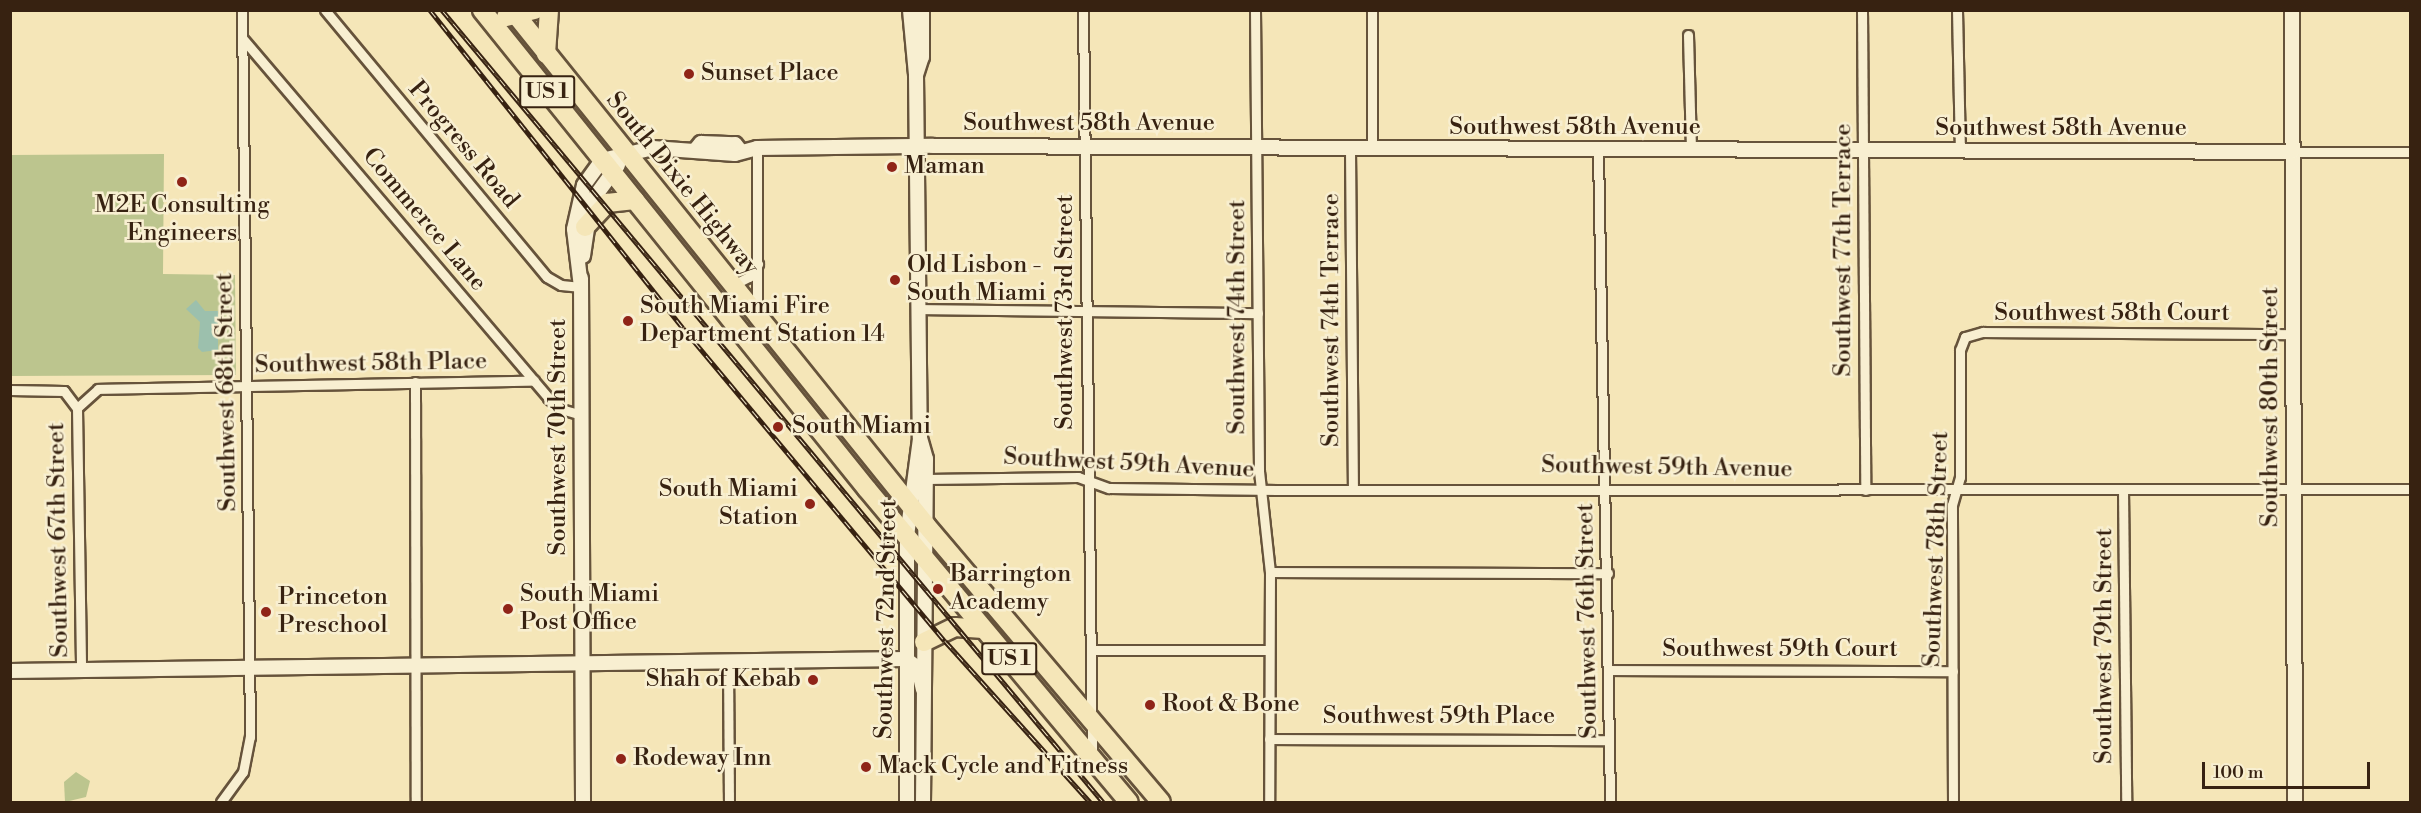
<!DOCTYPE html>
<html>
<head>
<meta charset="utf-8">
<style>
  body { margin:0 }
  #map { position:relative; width:2421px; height:813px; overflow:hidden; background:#f5e6b8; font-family:"Libre Bodoni",serif }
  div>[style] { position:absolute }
  .green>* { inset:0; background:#bcc58e }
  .water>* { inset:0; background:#9cc0ad }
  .roads { filter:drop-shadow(2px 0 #66533b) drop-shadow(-2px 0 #66533b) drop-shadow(0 2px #66533b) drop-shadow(0 -2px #66533b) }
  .street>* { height:9px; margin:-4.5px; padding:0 4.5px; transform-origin:4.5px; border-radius:4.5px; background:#f8efd1 }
  .secondary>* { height:14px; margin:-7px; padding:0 7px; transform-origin:7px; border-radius:7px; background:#f8efd1 }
  .highway>* { height:18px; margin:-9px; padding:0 9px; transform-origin:9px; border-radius:9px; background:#f5e6b8 }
  .rail>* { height:5px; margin-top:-2.5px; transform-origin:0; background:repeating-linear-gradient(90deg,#f8efd1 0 9px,#372211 0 18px); box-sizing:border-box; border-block:2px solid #372211 }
  .dots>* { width:16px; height:16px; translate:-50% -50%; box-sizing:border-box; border:3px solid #f8efd1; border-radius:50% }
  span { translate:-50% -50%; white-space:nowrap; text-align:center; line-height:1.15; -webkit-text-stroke:5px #f8efd1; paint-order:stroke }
  .shield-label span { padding:2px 4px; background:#f8efd1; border:2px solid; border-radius:4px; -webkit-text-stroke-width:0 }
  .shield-label { font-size:22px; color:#372211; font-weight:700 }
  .poi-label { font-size:24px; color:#372211 }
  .left { translate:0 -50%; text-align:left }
  .right { translate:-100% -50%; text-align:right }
  .street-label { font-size:24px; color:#372211 }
  .frame { position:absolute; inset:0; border:12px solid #372211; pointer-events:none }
  .scale { position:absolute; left:2202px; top:762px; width:168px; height:27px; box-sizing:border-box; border:3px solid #372211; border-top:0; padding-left:8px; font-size:18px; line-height:21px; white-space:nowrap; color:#372211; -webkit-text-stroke:4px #f8efd1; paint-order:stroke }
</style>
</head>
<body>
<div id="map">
  <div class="green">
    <i style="clip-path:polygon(164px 154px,163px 274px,235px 275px,236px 375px,11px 376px,10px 155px)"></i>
    <i style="clip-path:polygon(76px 772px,90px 781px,86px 797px,65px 802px,64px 782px)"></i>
  </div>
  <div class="water">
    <i style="clip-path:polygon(196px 300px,205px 311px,218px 311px,218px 350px,202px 352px,198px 348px,200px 322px,186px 309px)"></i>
  </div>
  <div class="roads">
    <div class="street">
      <i style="left:325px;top:10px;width:347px;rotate:50.3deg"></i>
      <i style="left:547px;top:277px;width:16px;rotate:30deg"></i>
      <i style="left:561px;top:285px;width:20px;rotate:6deg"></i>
      <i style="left:1083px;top:10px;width:745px;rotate:89.31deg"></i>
      <i style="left:1255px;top:10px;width:461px;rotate:89.5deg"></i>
      <i style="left:1259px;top:471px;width:102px;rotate:83.8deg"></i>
      <i style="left:1270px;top:572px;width:230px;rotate:90.2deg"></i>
      <i style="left:1862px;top:10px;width:480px;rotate:89.6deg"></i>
      <i style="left:1957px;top:10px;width:142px;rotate:88.8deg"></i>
      <i style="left:1688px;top:35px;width:116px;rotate:88.5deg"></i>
      <i style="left:243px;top:39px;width:471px;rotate:49.6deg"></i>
      <i style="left:548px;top:398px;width:17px;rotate:40deg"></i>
      <i style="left:561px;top:409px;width:22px;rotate:16deg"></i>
      <i style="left:757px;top:148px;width:168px;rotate:90deg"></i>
      <i style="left:1350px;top:150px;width:339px;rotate:89.5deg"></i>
      <i style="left:1372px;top:150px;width:140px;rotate:-90deg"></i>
      <i style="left:1598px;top:151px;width:651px;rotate:88.94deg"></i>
      <i style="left:2292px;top:152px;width:118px"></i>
      <i style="left:733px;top:285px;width:18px;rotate:-27deg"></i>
      <i style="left:749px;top:277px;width:16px;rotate:-55deg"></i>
      <i style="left:919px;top:309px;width:339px;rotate:0.7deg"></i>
      <i style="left:415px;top:382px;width:420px;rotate:89.9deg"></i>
      <i style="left:10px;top:390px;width:54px;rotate:1.1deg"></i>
      <i style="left:64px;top:391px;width:21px;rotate:53deg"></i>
      <i style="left:77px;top:408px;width:263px;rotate:89.1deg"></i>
      <i style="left:77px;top:408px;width:28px;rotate:-42deg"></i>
      <i style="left:98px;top:389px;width:436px;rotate:-1.1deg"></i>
      <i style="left:926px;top:479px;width:152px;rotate:-0.8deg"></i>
      <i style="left:1078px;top:477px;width:33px;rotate:20deg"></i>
      <i style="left:1109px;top:488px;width:168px;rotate:0.7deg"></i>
      <i style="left:1277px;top:490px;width:1133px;rotate:-0.05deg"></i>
      <i style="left:2123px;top:490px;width:312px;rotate:89.4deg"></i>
      <i style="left:1270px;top:572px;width:338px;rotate:0.2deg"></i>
      <i style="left:1092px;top:650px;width:177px"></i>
      <i style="left:728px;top:661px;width:141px;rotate:89.6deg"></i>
      <i style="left:1608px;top:670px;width:345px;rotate:0.2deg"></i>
      <i style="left:1269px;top:739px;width:340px;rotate:0.2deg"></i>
      <i style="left:221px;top:802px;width:37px;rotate:-54deg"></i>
      <i style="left:243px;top:772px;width:36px;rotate:-79deg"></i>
      <i style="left:250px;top:737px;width:727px;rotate:-90.63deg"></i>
      <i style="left:1953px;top:802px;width:297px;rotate:-90.2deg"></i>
      <i style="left:1952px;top:505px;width:29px;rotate:-74deg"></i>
      <i style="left:1960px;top:477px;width:127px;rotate:-90deg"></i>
      <i style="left:1960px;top:350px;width:14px;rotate:-69deg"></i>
      <i style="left:1965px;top:337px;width:19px;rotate:-16deg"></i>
      <i style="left:1983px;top:332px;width:311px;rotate:0.4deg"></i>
    </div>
    <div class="secondary">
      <i style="left:910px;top:10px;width:65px;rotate:84.7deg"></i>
      <i style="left:916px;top:75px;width:363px;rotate:89.4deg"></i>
      <i style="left:920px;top:438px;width:22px;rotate:74deg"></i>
      <i style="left:926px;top:459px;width:343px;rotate:90.5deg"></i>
      <i style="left:2292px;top:10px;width:792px;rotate:89.78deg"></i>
      <i style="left:916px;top:75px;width:19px;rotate:-72deg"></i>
      <i style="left:922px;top:57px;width:47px;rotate:-90deg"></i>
      <i style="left:696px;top:149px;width:8px;rotate:-50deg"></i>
      <i style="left:701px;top:143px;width:34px;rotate:2deg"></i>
      <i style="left:735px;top:144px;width:6px;rotate:51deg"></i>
      <i style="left:583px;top:256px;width:55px;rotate:-81.6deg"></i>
      <i style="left:591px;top:202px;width:46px;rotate:-53.9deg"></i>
      <i style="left:581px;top:278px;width:524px;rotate:89.78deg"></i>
      <i style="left:581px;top:287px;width:58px;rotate:-96.9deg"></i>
      <i style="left:574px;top:229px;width:45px;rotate:-77.2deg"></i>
      <i style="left:584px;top:185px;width:31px;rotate:-54deg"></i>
      <i style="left:602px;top:160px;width:52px;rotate:-13.2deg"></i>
      <i style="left:653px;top:148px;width:82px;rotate:4.2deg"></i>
      <i style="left:735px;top:154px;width:23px;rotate:-15deg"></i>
      <i style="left:757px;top:148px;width:176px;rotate:-0.7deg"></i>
      <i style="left:933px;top:146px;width:1359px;rotate:0.25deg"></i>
      <i style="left:10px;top:671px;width:896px;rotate:-0.77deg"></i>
      <i style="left:906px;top:659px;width:15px;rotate:37deg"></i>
      <i style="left:918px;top:668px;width:22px;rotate:77deg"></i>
      <i style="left:907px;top:802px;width:266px;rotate:-90deg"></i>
      <i style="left:907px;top:536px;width:99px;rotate:-82.4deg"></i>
    </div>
    <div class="highway">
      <i style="left:482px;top:10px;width:615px;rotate:51.21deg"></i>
      <i style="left:867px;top:489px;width:408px;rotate:50.1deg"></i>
      <i style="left:512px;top:10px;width:661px;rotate:51.2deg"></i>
      <i style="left:926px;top:525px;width:363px;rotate:49.7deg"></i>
      <i style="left:506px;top:17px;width:30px;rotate:-14deg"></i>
      <i style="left:546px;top:54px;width:44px;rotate:-86.1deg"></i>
      <i style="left:585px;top:227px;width:33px;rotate:-47deg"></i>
      <i style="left:607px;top:203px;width:28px;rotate:-6deg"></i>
      <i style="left:924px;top:642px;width:34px;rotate:-26deg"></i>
      <i style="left:955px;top:627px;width:28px;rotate:4deg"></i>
    </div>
  </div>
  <div class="rail">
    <i style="left:430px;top:10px;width:406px;rotate:51.5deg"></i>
    <i style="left:683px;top:328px;width:408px;rotate:50.1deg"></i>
    <i style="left:945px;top:641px;width:217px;rotate:48deg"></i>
    <i style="left:442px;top:10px;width:1032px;rotate:50.15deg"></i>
  </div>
  <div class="dots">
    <i style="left:689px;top:74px;background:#8f2418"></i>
    <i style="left:892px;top:167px;background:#8f2418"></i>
    <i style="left:182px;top:182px;background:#8f2418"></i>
    <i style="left:895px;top:280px;background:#8f2418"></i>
    <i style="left:628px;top:321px;background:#8f2418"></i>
    <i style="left:778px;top:427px;background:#8f2418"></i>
    <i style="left:810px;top:504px;background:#8f2418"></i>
    <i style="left:938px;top:589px;background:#8f2418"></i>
    <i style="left:508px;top:609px;background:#8f2418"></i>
    <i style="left:266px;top:612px;background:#8f2418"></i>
    <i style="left:813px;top:680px;background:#8f2418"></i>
    <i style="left:1150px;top:705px;background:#8f2418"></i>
    <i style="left:621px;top:759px;background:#8f2418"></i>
    <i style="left:866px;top:767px;background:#8f2418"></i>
  </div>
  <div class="shield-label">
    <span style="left:547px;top:92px">US 1</span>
    <span style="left:1009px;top:659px">US 1</span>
  </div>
  <div class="poi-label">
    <span class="left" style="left:701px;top:74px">Sunset Place</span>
    <span class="left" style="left:904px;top:167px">Maman</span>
    <span style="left:182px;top:220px">M2E Consulting<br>Engineers</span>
    <span class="left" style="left:907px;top:280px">Old Lisbon -<br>South Miami</span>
    <span class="left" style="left:640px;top:321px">South Miami Fire<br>Department Station 14</span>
    <span class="left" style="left:792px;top:427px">South Miami</span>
    <span class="right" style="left:798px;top:504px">South Miami<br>Station</span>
    <span class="left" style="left:950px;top:589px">Barrington<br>Academy</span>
    <span class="left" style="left:520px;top:609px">South Miami<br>Post Office</span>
    <span class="left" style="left:278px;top:612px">Princeton<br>Preschool</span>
    <span class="right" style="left:801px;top:680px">Shah of Kebab</span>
    <span class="left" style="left:1162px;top:705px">Root &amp; Bone</span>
    <span class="left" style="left:633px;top:759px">Rodeway Inn</span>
    <span class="left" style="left:878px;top:767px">Mack Cycle and Fitness</span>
  </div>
  <div class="street-label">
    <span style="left:1089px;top:124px">Southwest 58th Avenue</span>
    <span style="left:1575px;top:128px">Southwest 58th Avenue</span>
    <span style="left:2061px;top:129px">Southwest 58th Avenue</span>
    <span style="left:463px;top:145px;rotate:50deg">Progress Road</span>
    <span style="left:682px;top:184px;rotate:51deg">South Dixie Highway</span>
    <span style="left:424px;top:220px;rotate:50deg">Commerce Lane</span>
    <span style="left:1844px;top:250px;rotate:-90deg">Southwest 77th Terrace</span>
    <span style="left:1066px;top:312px;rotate:-90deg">Southwest 73rd Street</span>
    <span style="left:2112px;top:314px">Southwest 58th Court</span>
    <span style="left:1238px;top:317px;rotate:-90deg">Southwest 74th Street</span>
    <span style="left:1332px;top:320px;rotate:-90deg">Southwest 74th Terrace</span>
    <span style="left:371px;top:364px;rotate:-1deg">Southwest 58th Place</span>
    <span style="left:227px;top:392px;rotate:-91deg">Southwest 68th Street</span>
    <span style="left:2271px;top:407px;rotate:-90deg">Southwest 80th Street</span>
    <span style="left:559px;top:437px;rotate:-90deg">Southwest 70th Street</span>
    <span style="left:1129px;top:464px;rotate:3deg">Southwest 59th Avenue</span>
    <span style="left:1667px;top:468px;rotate:1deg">Southwest 59th Avenue</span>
    <span style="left:59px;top:540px;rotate:-91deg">Southwest 67th Street</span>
    <span style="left:1937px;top:549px;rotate:-88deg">Southwest 78th Street</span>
    <span style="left:887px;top:619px;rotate:-89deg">Southwest 72nd Street</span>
    <span style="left:1588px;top:621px;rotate:-91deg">Southwest 76th Street</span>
    <span style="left:2105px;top:646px;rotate:-90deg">Southwest 79th Street</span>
    <span style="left:1780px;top:650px">Southwest 59th Court</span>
    <span style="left:1439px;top:717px">Southwest 59th Place</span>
  </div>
  <div class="frame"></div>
  <div class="scale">100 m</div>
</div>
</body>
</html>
